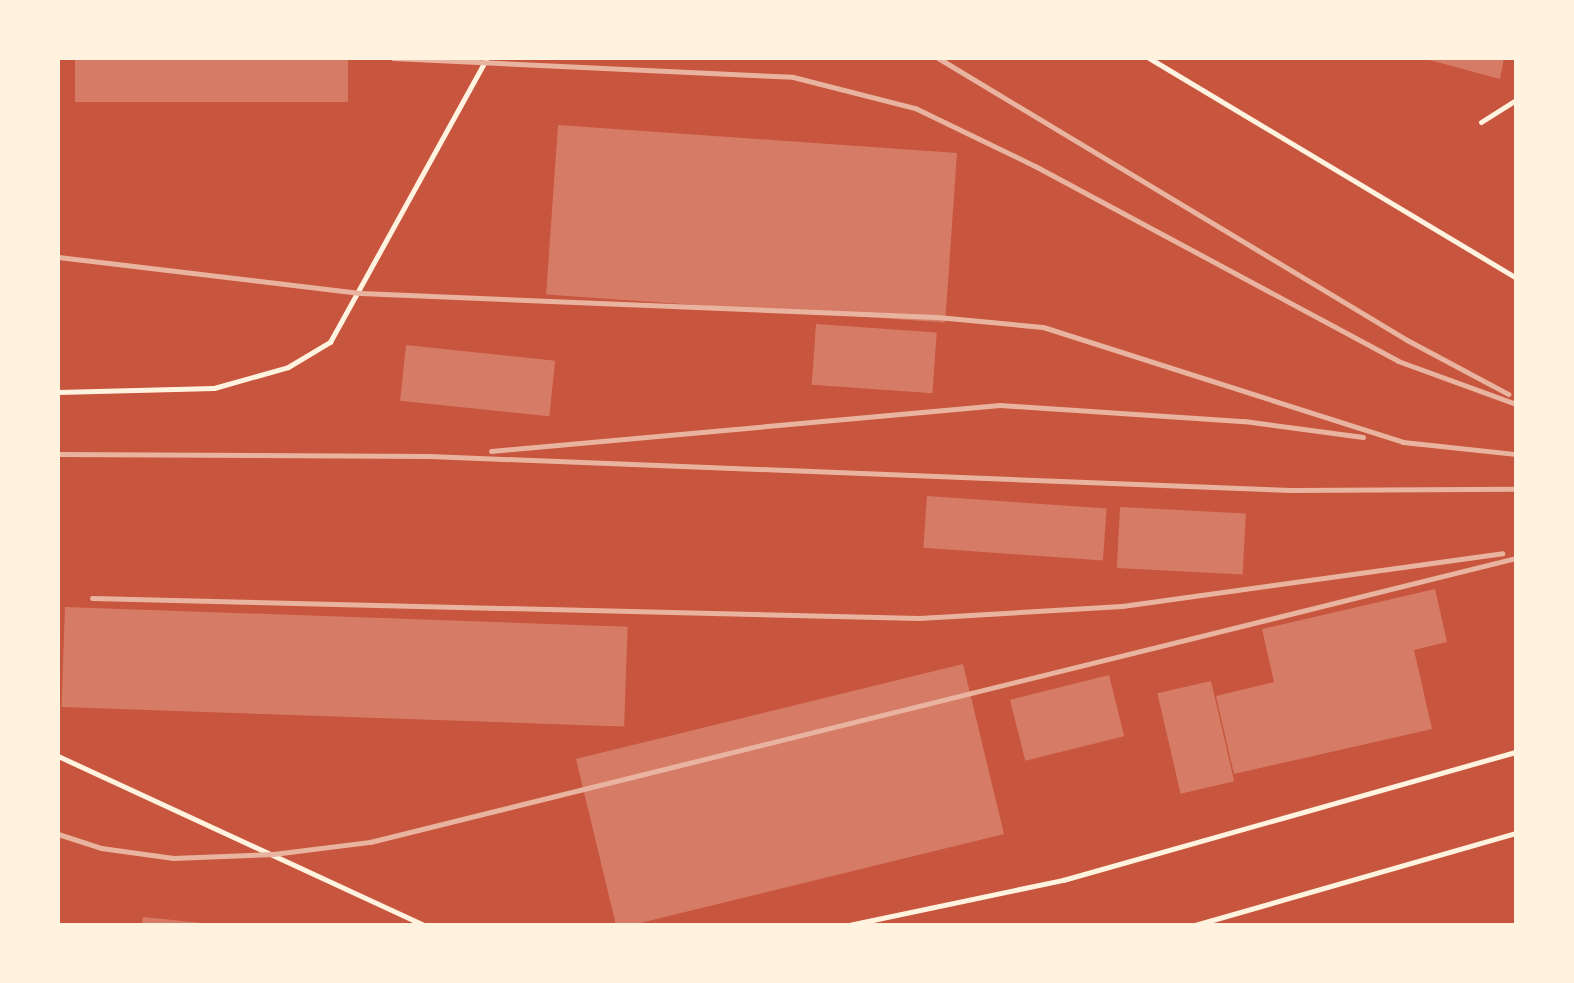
<!DOCTYPE html>
<html>
<head>
<meta charset="utf-8">
<style>
  body { margin:0 }
  #map { position:relative; width:1574px; height:983px; overflow:hidden; background:#c8553d; font-family:"Fira Sans",sans-serif }
  div>[style] { position:absolute }
  .building>* { inset:0; background:#d67c66; transform-origin:0 0 }
  .service>* { height:5px; margin:-2.5px; padding:0 2.5px; transform-origin:2.5px; border-radius:2.5px; background:#fff3e0 }
  .rail>* { height:5px; margin:-2.5px; padding:0 2.5px; transform-origin:2.5px; border-radius:2.5px; background:#e9b49f }
  span { translate:-50% -50%; white-space:nowrap; text-align:center; line-height:1.15; -webkit-text-stroke:5px #fff3e0; paint-order:stroke }
  .frame { position:absolute; inset:0; border:60px solid #fff3e0; pointer-events:none }
</style>
</head>
<body>
<div id="map">
  <div class="building">
    <i style="left:75px;top:58px;width:273px;height:44px"></i>
    <i style="clip-path:polygon(1422px 58px,1504px 58px,1500px 79px)"></i>
    <i style="left:558px;top:125px;width:400px;height:170px;rotate:4deg"></i>
    <i style="left:816px;top:324px;width:121px;height:61px;rotate:4deg"></i>
    <i style="left:406px;top:345px;width:150px;height:56px;rotate:6deg"></i>
    <i style="left:927px;top:496px;width:180px;height:52px;rotate:4deg"></i>
    <i style="left:1120px;top:507px;width:126px;height:61px;rotate:3deg"></i>
    <i style="clip-path:polygon(1435px 589px,1447px 642px,1414px 650px,1432px 729px,1234px 774px,1216px 696px,1274px 682px,1262px 629px)"></i>
    <i style="left:65px;top:607px;width:563px;height:100px;rotate:2deg"></i>
    <i style="clip-path:polygon(963px 664px,1004px 834px,632px 925px,616px 925px,576px 759px)"></i>
    <i style="left:1109px;top:675px;width:63px;height:102px;rotate:76deg"></i>
    <i style="left:1211px;top:681px;width:103px;height:55px;rotate:77deg"></i>
    <i style="clip-path:polygon(143px 917px,202px 923px,202px 925px,142px 925px)"></i>
  </div>
  <div class="service">
    <i style="left:1149px;top:58px;width:428px;rotate:30.9deg"></i>
    <i style="left:1481px;top:122px;width:41px;rotate:-32.2deg"></i>
    <i style="left:58px;top:392px;width:156px;rotate:-1.5deg"></i>
    <i style="left:214px;top:388px;width:77px;rotate:-15.8deg"></i>
    <i style="left:288px;top:367px;width:49px;rotate:-30.8deg"></i>
    <i style="left:330px;top:342px;width:325px;rotate:-61.1deg"></i>
    <i style="left:58px;top:756px;width:403px;rotate:24.8deg"></i>
    <i style="left:849px;top:925px;width:219px;rotate:-11.9deg"></i>
    <i style="left:1063px;top:880px;width:471px;rotate:-15.8deg"></i>
    <i style="left:1195px;top:925px;width:334px;rotate:-16deg"></i>
  </div>
  <div class="rail">
    <i style="left:393px;top:58px;width:400px;rotate:2.7deg"></i>
    <i style="left:793px;top:77px;width:126px;rotate:14.3deg"></i>
    <i style="left:915px;top:108px;width:133px;rotate:25.8deg"></i>
    <i style="left:1035px;top:166px;width:412px;rotate:28.2deg"></i>
    <i style="left:1398px;top:361px;width:126px;rotate:20deg"></i>
    <i style="left:938px;top:58px;width:547px;rotate:31.02deg"></i>
    <i style="left:1407px;top:340px;width:115px;rotate:28.1deg"></i>
    <i style="left:58px;top:257px;width:304px;rotate:6.8deg"></i>
    <i style="left:360px;top:293px;width:577px;rotate:2.38deg"></i>
    <i style="left:937px;top:317px;width:106px;rotate:5.4deg"></i>
    <i style="left:1043px;top:327px;width:378px;rotate:17.7deg"></i>
    <i style="left:1403px;top:442px;width:114px;rotate:6.1deg"></i>
    <i style="left:491px;top:451px;width:511px;rotate:-5.16deg"></i>
    <i style="left:1000px;top:405px;width:245px;rotate:3.8deg"></i>
    <i style="left:1244px;top:421px;width:120px;rotate:7.7deg"></i>
    <i style="left:58px;top:454px;width:371px;rotate:0.3deg"></i>
    <i style="left:429px;top:456px;width:863px;rotate:2.26deg"></i>
    <i style="left:1291px;top:490px;width:225px;rotate:-0.3deg"></i>
    <i style="left:92px;top:598px;width:827px;rotate:1.39deg"></i>
    <i style="left:919px;top:618px;width:203px;rotate:-3.4deg"></i>
    <i style="left:1122px;top:606px;width:384px;rotate:-7.9deg"></i>
    <i style="left:58px;top:834px;width:45px;rotate:18deg"></i>
    <i style="left:101px;top:848px;width:73px;rotate:7.9deg"></i>
    <i style="left:173px;top:858px;width:100px;rotate:-2.3deg"></i>
    <i style="left:273px;top:854px;width:98px;rotate:-7.1deg"></i>
    <i style="left:370px;top:842px;width:1181px;rotate:-13.92deg"></i>
  </div>
  <div class="frame"></div>
</div>
</body>
</html>
